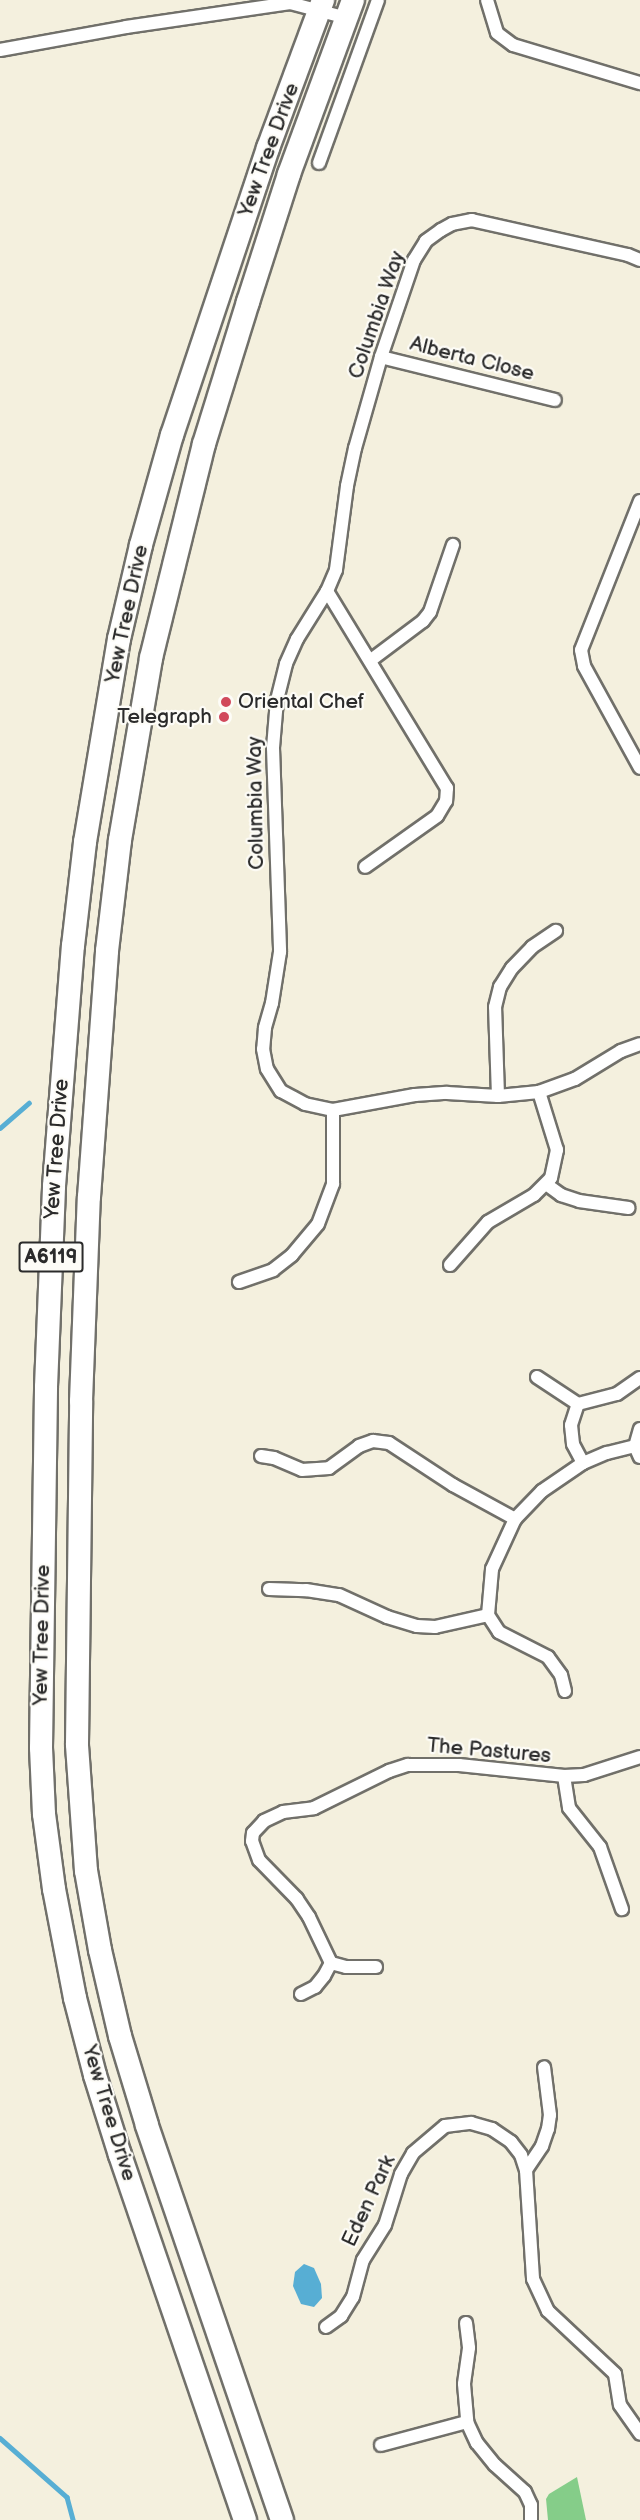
<!DOCTYPE html>
<html>
<head>
<meta charset="utf-8">
<style>
  body { margin:0 }
  #map { position:relative; width:640px; height:2520px; overflow:hidden; background:#f4f0de; font-family:"Balsamiq Sans",sans-serif }
  div>[style] { position:absolute }
  .green>* { inset:0; background:#85cd89 }
  .water>* { inset:0; background:#57aed4 }
  .stream>* { height:4.5px; margin:-2.25px; padding:0 2.25px; transform-origin:2.25px; border-radius:2.25px; background:#57aed4 }
  .roads { filter:drop-shadow(2px 0 #71706a) drop-shadow(-2px 0 #71706a) drop-shadow(0 2px #71706a) drop-shadow(0 -2px #71706a) }
  .street>* { height:12px; margin:-6px; padding:0 6px; transform-origin:6px; border-radius:6px; background:#fff }
  .highway>* { height:22px; margin:-11px; padding:0 11px; transform-origin:11px; border-radius:11px; background:#fff }
  .dots>* { width:16px; height:16px; translate:-50% -50%; box-sizing:border-box; border:3px solid #fdfcf7; border-radius:50% }
  span { translate:-50% -50%; white-space:nowrap; text-align:center; line-height:1.15; -webkit-text-stroke:4.5px #fdfcf7; paint-order:stroke }
  .shield-label span { padding:2px 4px; background:#fdfcf7; border:2px solid; border-radius:4px; -webkit-text-stroke-width:0 }
  .shield-label { font-size:20px; color:#2b2b2b; font-weight:700 }
  .street-label { font-size:21px; color:#2b2b2b }
  .poi-label { font-size:21px; color:#2b2b2b }
  .left { translate:0 -50%; text-align:left }
  .right { translate:-100% -50%; text-align:right }
</style>
</head>
<body>
<div id="map">
  <div class="green">
    <i style="clip-path:polygon(577px 2477px,586px 2520px,548px 2520px,546px 2499px,549px 2494px)"></i>
  </div>
  <div class="water">
    <i style="clip-path:polygon(304px 2264px,314px 2268px,321px 2284px,322px 2298px,314px 2307px,301px 2304px,293px 2286px,295px 2272px)"></i>
  </div>
  <div class="stream">
    <i style="left:0;top:1128px;width:38px;rotate:-41deg"></i>
    <i style="left:0;top:2438px;width:89px;rotate:41.4deg"></i>
    <i style="left:67px;top:2497px;width:24px;rotate:75deg"></i>
  </div>
  <div class="roads">
    <div class="street">
      <i style="left:487px;top:0;width:34px;rotate:73deg"></i>
      <i style="left:497px;top:33px;width:20px;rotate:37deg"></i>
      <i style="left:513px;top:45px;width:133px;rotate:16.7deg"></i>
      <i style="left:0;top:50px;width:128px;rotate:-10.3deg"></i>
      <i style="left:126px;top:27px;width:166px;rotate:-8.3deg"></i>
      <i style="left:290px;top:3px;width:59px;rotate:14.7deg"></i>
      <i style="left:319px;top:163px;width:173px;rotate:-70.1deg"></i>
      <i style="left:640px;top:260px;width:13px;rotate:-157deg"></i>
      <i style="left:628px;top:255px;width:160px;rotate:-167.4deg"></i>
      <i style="left:472px;top:220px;width:20px;rotate:169deg"></i>
      <i style="left:452px;top:224px;width:13px;rotate:151deg"></i>
      <i style="left:441px;top:230px;width:19px;rotate:144deg"></i>
      <i style="left:426px;top:241px;width:22px;rotate:122deg"></i>
      <i style="left:414px;top:260px;width:102px;rotate:108.8deg"></i>
      <i style="left:381px;top:357px;width:95px;rotate:105.9deg"></i>
      <i style="left:355px;top:448px;width:39px;rotate:102deg"></i>
      <i style="left:347px;top:486px;width:85px;rotate:97.5deg"></i>
      <i style="left:336px;top:570px;width:23px;rotate:113deg"></i>
      <i style="left:327px;top:591px;width:57px;rotate:122deg"></i>
      <i style="left:297px;top:639px;width:27px;rotate:114deg"></i>
      <i style="left:286px;top:664px;width:37px;rotate:104deg"></i>
      <i style="left:277px;top:700px;width:48px;rotate:94.8deg"></i>
      <i style="left:273px;top:748px;width:204px;rotate:88deg"></i>
      <i style="left:280px;top:952px;width:52px;rotate:98.9deg"></i>
      <i style="left:272px;top:1003px;width:26px;rotate:106deg"></i>
      <i style="left:265px;top:1028px;width:21px;rotate:95deg"></i>
      <i style="left:263px;top:1049px;width:20px;rotate:79deg"></i>
      <i style="left:267px;top:1069px;width:26px;rotate:58deg"></i>
      <i style="left:281px;top:1091px;width:27px;rotate:28deg"></i>
      <i style="left:305px;top:1104px;width:29px;rotate:12deg"></i>
      <i style="left:333px;top:1110px;width:83px;rotate:-10.4deg"></i>
      <i style="left:415px;top:1095px;width:32px;rotate:-4deg"></i>
      <i style="left:447px;top:1093px;width:51px;rotate:3.4deg"></i>
      <i style="left:498px;top:1096px;width:41px;rotate:-5.6deg"></i>
      <i style="left:539px;top:1092px;width:38px;rotate:-20deg"></i>
      <i style="left:575px;top:1079px;width:54px;rotate:-31.3deg"></i>
      <i style="left:621px;top:1051px;width:20px;rotate:-20deg"></i>
      <i style="left:381px;top:357px;width:179px;rotate:13.9deg"></i>
      <i style="left:640px;top:501px;width:160px;rotate:111.6deg"></i>
      <i style="left:581px;top:650px;width:16px;rotate:79deg"></i>
      <i style="left:584px;top:666px;width:116px;rotate:61.2deg"></i>
      <i style="left:327px;top:591px;width:231px;rotate:58.7deg"></i>
      <i style="left:447px;top:788px;width:13px;rotate:94deg"></i>
      <i style="left:446px;top:801px;width:17px;rotate:121deg"></i>
      <i style="left:437px;top:816px;width:88px;rotate:144.7deg"></i>
      <i style="left:371px;top:660px;width:65px;rotate:-36.9deg"></i>
      <i style="left:423px;top:621px;width:11px;rotate:-52deg"></i>
      <i style="left:430px;top:612px;width:71px;rotate:-71.1deg"></i>
      <i style="left:498px;top:1096px;width:89px;rotate:-91.9deg"></i>
      <i style="left:495px;top:1007px;width:21px;rotate:-76deg"></i>
      <i style="left:500px;top:987px;width:22px;rotate:-58deg"></i>
      <i style="left:512px;top:968px;width:29px;rotate:-46deg"></i>
      <i style="left:532px;top:947px;width:29px;rotate:-34deg"></i>
      <i style="left:546px;top:1184px;width:19px;rotate:36deg"></i>
      <i style="left:561px;top:1195px;width:19px;rotate:18deg"></i>
      <i style="left:579px;top:1201px;width:50px;rotate:8deg"></i>
      <i style="left:450px;top:1265px;width:57px;rotate:-48.5deg"></i>
      <i style="left:488px;top:1222px;width:53px;rotate:-30.4deg"></i>
      <i style="left:534px;top:1195px;width:24px;rotate:-45deg"></i>
      <i style="left:551px;top:1178px;width:29px;rotate:-78deg"></i>
      <i style="left:557px;top:1150px;width:61px;rotate:-107.2deg"></i>
      <i style="left:239px;top:1282px;width:36px;rotate:-19deg"></i>
      <i style="left:273px;top:1270px;width:24px;rotate:-38deg"></i>
      <i style="left:292px;top:1255px;width:40px;rotate:-50deg"></i>
      <i style="left:318px;top:1224px;width:43px;rotate:-69.4deg"></i>
      <i style="left:333px;top:1184px;width:74px;rotate:-90deg"></i>
      <i style="left:537px;top:1377px;width:49px;rotate:33.4deg"></i>
      <i style="left:640px;top:1429px;width:18px;rotate:106deg"></i>
      <i style="left:635px;top:1446px;width:12px;rotate:66deg"></i>
      <i style="left:261px;top:1456px;width:13px;rotate:9deg"></i>
      <i style="left:274px;top:1458px;width:30px;rotate:23deg"></i>
      <i style="left:302px;top:1470px;width:27px;rotate:-4deg"></i>
      <i style="left:329px;top:1468px;width:37px;rotate:-36deg"></i>
      <i style="left:359px;top:1446px;width:15px;rotate:-20deg"></i>
      <i style="left:373px;top:1441px;width:16px;rotate:7deg"></i>
      <i style="left:389px;top:1443px;width:77px;rotate:33.3deg"></i>
      <i style="left:453px;top:1485px;width:71px;rotate:28.7deg"></i>
      <i style="left:583px;top:1463px;width:21px;rotate:-118deg"></i>
      <i style="left:573px;top:1444px;width:19px;rotate:-96deg"></i>
      <i style="left:571px;top:1425px;width:22px;rotate:-72deg"></i>
      <i style="left:578px;top:1404px;width:40px;rotate:-14.4deg"></i>
      <i style="left:617px;top:1394px;width:28px;rotate:-35deg"></i>
      <i style="left:269px;top:1589px;width:37px;rotate:2deg"></i>
      <i style="left:306px;top:1590px;width:33px;rotate:9deg"></i>
      <i style="left:339px;top:1595px;width:53px;rotate:24.6deg"></i>
      <i style="left:387px;top:1617px;width:31px;rotate:17deg"></i>
      <i style="left:417px;top:1626px;width:18px;rotate:3deg"></i>
      <i style="left:435px;top:1627px;width:54px;rotate:-12.8deg"></i>
      <i style="left:565px;top:1691px;width:16px;rotate:-104deg"></i>
      <i style="left:561px;top:1675px;width:22px;rotate:-126deg"></i>
      <i style="left:548px;top:1657px;width:55px;rotate:-153deg"></i>
      <i style="left:499px;top:1632px;width:20px;rotate:-123deg"></i>
      <i style="left:488px;top:1615px;width:46px;rotate:-85deg"></i>
      <i style="left:492px;top:1569px;width:55px;rotate:-65.3deg"></i>
      <i style="left:515px;top:1519px;width:39px;rotate:-46deg"></i>
      <i style="left:542px;top:1491px;width:50px;rotate:-34.3deg"></i>
      <i style="left:583px;top:1463px;width:26px;rotate:-23deg"></i>
      <i style="left:607px;top:1453px;width:29px;rotate:-14deg"></i>
      <i style="left:564px;top:1776px;width:32px;rotate:81deg"></i>
      <i style="left:569px;top:1808px;width:50px;rotate:51.5deg"></i>
      <i style="left:600px;top:1847px;width:66px;rotate:70.5deg"></i>
      <i style="left:376px;top:1967px;width:30px;rotate:180deg"></i>
      <i style="left:346px;top:1967px;width:16px;rotate:-165deg"></i>
      <i style="left:331px;top:1963px;width:51px;rotate:-115.6deg"></i>
      <i style="left:309px;top:1917px;width:22px;rotate:-124deg"></i>
      <i style="left:297px;top:1899px;width:54px;rotate:-134.3deg"></i>
      <i style="left:259px;top:1860px;width:20px;rotate:-110deg"></i>
      <i style="left:252px;top:1841px;width:8px;rotate:-83deg"></i>
      <i style="left:253px;top:1833px;width:16px;rotate:-47deg"></i>
      <i style="left:264px;top:1821px;width:21px;rotate:-25deg"></i>
      <i style="left:283px;top:1812px;width:31px;rotate:-7deg"></i>
      <i style="left:314px;top:1808px;width:84px;rotate:-26.3deg"></i>
      <i style="left:389px;top:1771px;width:20px;rotate:-18deg"></i>
      <i style="left:408px;top:1765px;width:51px"></i>
      <i style="left:459px;top:1765px;width:106px;rotate:6deg"></i>
      <i style="left:564px;top:1776px;width:20px;rotate:-3deg"></i>
      <i style="left:584px;top:1775px;width:59px;rotate:-17.8deg"></i>
      <i style="left:301px;top:1994px;width:16px;rotate:-27deg"></i>
      <i style="left:315px;top:1987px;width:14px;rotate:-51deg"></i>
      <i style="left:324px;top:1976px;width:15px;rotate:-62deg"></i>
      <i style="left:526px;top:2170px;width:29px;rotate:-56deg"></i>
      <i style="left:542px;top:2146px;width:18px;rotate:-71deg"></i>
      <i style="left:548px;top:2129px;width:14px;rotate:-82deg"></i>
      <i style="left:550px;top:2115px;width:48px;rotate:-97.1deg"></i>
      <i style="left:466px;top:2323px;width:25px;rotate:83deg"></i>
      <i style="left:469px;top:2348px;width:36px;rotate:98deg"></i>
      <i style="left:464px;top:2384px;width:38px;rotate:85deg"></i>
      <i style="left:467px;top:2422px;width:23px;rotate:65deg"></i>
      <i style="left:477px;top:2443px;width:28px;rotate:51deg"></i>
      <i style="left:495px;top:2465px;width:40px;rotate:42deg"></i>
      <i style="left:525px;top:2492px;width:14px;rotate:65deg"></i>
      <i style="left:531px;top:2505px;width:15px;rotate:90deg"></i>
      <i style="left:326px;top:2327px;width:19px;rotate:-36deg"></i>
      <i style="left:341px;top:2316px;width:22px;rotate:-58deg"></i>
      <i style="left:353px;top:2297px;width:38px;rotate:-75deg"></i>
      <i style="left:363px;top:2260px;width:41px;rotate:-57.8deg"></i>
      <i style="left:385px;top:2225px;width:53px;rotate:-72.6deg"></i>
      <i style="left:401px;top:2174px;width:24px;rotate:-60deg"></i>
      <i style="left:413px;top:2153px;width:42px;rotate:-40.2deg"></i>
      <i style="left:445px;top:2126px;width:26px;rotate:-7deg"></i>
      <i style="left:471px;top:2123px;width:22px;rotate:16deg"></i>
      <i style="left:492px;top:2129px;width:23px;rotate:34deg"></i>
      <i style="left:511px;top:2142px;width:16px;rotate:52deg"></i>
      <i style="left:521px;top:2155px;width:16px;rotate:72deg"></i>
      <i style="left:526px;top:2170px;width:109px;rotate:86.3deg"></i>
      <i style="left:533px;top:2279px;width:35px;rotate:65deg"></i>
      <i style="left:548px;top:2311px;width:92px;rotate:43.2deg"></i>
      <i style="left:615px;top:2374px;width:31px;rotate:81deg"></i>
      <i style="left:620px;top:2405px;width:35px;rotate:55deg"></i>
      <i style="left:381px;top:2445px;width:89px;rotate:-15deg"></i>
    </div>
    <div class="highway">
      <i style="left:245px;top:2520px;width:386px;rotate:-108.9deg"></i>
      <i style="left:120px;top:2155px;width:84px;rotate:-107.4deg"></i>
      <i style="left:95px;top:2075px;width:80px;rotate:-104.6deg"></i>
      <i style="left:75px;top:1998px;width:111px;rotate:-100.9deg"></i>
      <i style="left:54px;top:1889px;width:76px;rotate:-97.6deg"></i>
      <i style="left:44px;top:1814px;width:66px;rotate:-92.6deg"></i>
      <i style="left:41px;top:1748px;width:361px;rotate:-89.2deg"></i>
      <i style="left:46px;top:1387px;width:201px;rotate:-87.7deg"></i>
      <i style="left:54px;top:1186px;width:241px;rotate:-85.5deg"></i>
      <i style="left:73px;top:946px;width:105px;rotate:-83.4deg"></i>
      <i style="left:85px;top:842px;width:206px;rotate:-80.5deg"></i>
      <i style="left:119px;top:639px;width:97px;rotate:-76.8deg"></i>
      <i style="left:141px;top:545px;width:114px;rotate:-74.3deg"></i>
      <i style="left:172px;top:435px;width:303px;rotate:-71.5deg"></i>
      <i style="left:268px;top:148px;width:158px;rotate:-69.6deg"></i>
      <i style="left:282px;top:2520px;width:417px;rotate:-108.9deg"></i>
      <i style="left:147px;top:2125px;width:93px;rotate:-106.9deg"></i>
      <i style="left:120px;top:2036px;width:88px;rotate:-103.1deg"></i>
      <i style="left:100px;top:1950px;width:80px;rotate:-100deg"></i>
      <i style="left:86px;top:1871px;width:127px;rotate:-94.1deg"></i>
      <i style="left:77px;top:1744px;width:343px;rotate:-89.3deg"></i>
      <i style="left:81px;top:1401px;width:204px;rotate:-87.8deg"></i>
      <i style="left:89px;top:1197px;width:247px;rotate:-85.8deg"></i>
      <i style="left:107px;top:951px;width:112px;rotate:-83.3deg"></i>
      <i style="left:120px;top:840px;width:185px;rotate:-80.3deg"></i>
      <i style="left:151px;top:658px;width:220px;rotate:-76.1deg"></i>
      <i style="left:204px;top:444px;width:149px;rotate:-72.8deg"></i>
      <i style="left:248px;top:302px;width:134px;rotate:-72.2deg"></i>
      <i style="left:289px;top:174px;width:185px;rotate:-69.8deg"></i>
    </div>
  </div>
  <div class="dots">
    <i style="left:226px;top:702px;background:#d1495b"></i>
    <i style="left:224px;top:717px;background:#d1495b"></i>
  </div>
  <div class="shield-label">
    <span style="left:51px;top:1257px">A6119</span>
  </div>
  <div class="street-label">
    <span style="left:269px;top:150px;rotate:-70deg">Yew Tree Drive</span>
    <span style="left:377px;top:315px;rotate:-71deg">Columbia Way</span>
    <span style="left:472px;top:359px;rotate:14deg">Alberta Close</span>
    <span style="left:127px;top:614px;rotate:-78deg">Yew Tree Drive</span>
    <span style="left:256px;top:803px;rotate:-91deg">Columbia Way</span>
    <span style="left:57px;top:1149px;rotate:-86deg">Yew Tree Drive</span>
    <span style="left:42px;top:1635px;rotate:-89deg">Yew Tree Drive</span>
    <span style="left:489px;top:1751px;rotate:5deg">The Pastures</span>
    <span style="left:109px;top:2113px;rotate:73deg">Yew Tree Drive</span>
    <span style="left:369px;top:2201px;rotate:-65deg">Eden Park</span>
  </div>
  <div class="poi-label">
    <span class="left" style="left:238px;top:702px">Oriental Chef</span>
    <span class="right" style="left:212px;top:717px">Telegraph</span>
  </div>
</div>
</body>
</html>
